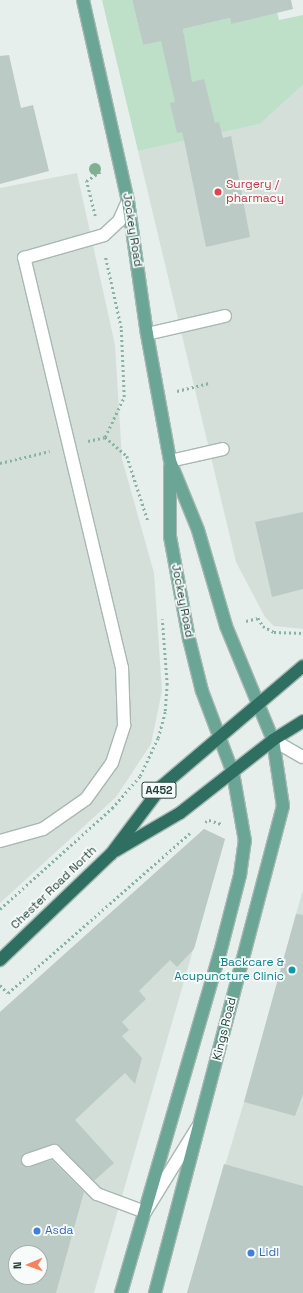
<!DOCTYPE html>
<html>
<head>
<meta charset="utf-8">
<style>
  body { margin:0 }
  #map { position:relative; width:303px; height:1293px; overflow:hidden; background:#e6efeb; font-family:"Space Grotesk",sans-serif }
  div>[style] { position:absolute }
  .built>* { inset:0; background:#d4dfda }
  .green>* { inset:0; background:#bfe0c8 }
  .building>* { inset:0; background:#bbcac4 }
  .path>* { height:2.5px; margin-top:-1.25px; transform-origin:0; background:repeating-linear-gradient(90deg,#86b3a5 0 2px,transparent 0 5px) }
  .roads { filter:drop-shadow(1px 0 #a8b8b2) drop-shadow(-1px 0 #a8b8b2) drop-shadow(0 1px #a8b8b2) drop-shadow(0 -1px #a8b8b2) }
  .minor>* { height:12px; margin:-6px; padding:0 6px; transform-origin:6px; border-radius:6px; background:#fff }
  .major>* { height:12px; margin:-6px; padding:0 6px; transform-origin:6px; border-radius:6px; background:#6aa596 }
  .highway>* { height:12px; margin:-6px; padding:0 6px; transform-origin:6px; border-radius:6px; background:#2f6f62 }
  .trees>* { width:12px; height:12px; margin:-6px; border-radius:50%; background:#80af93 }
  .dots>* { width:11px; height:11px; translate:-50% -50%; box-sizing:border-box; border:2px solid #f7fbf9; border-radius:50% }
  span { translate:-50% -50%; white-space:nowrap; text-align:center; line-height:1.15; -webkit-text-stroke:3.5px #f7fbf9; paint-order:stroke }
  .shield-label span { padding:1px 3px; background:#f7fbf9; border:1px solid; border-radius:3px; -webkit-text-stroke-width:0 }
  .shield-label { font-size:11px; color:#24423a; font-weight:700 }
  .health-label { font-size:12px; color:#be3a42 }
  .left { translate:0 -50%; text-align:left }
  .street-label { font-size:12px; color:#24423a }
  .culture-label { font-size:12px; color:#0d838f }
  .right { translate:-100% -50%; text-align:right }
  .shop-label { font-size:12px; color:#366cbe }
  .north { position:absolute; left:8px; top:1245px; width:40px; height:40px; box-sizing:border-box; background:#f7fbf9; border:1px solid #a3b1ad; border-radius:50%; rotate:268deg; font-size:11px; font-weight:700; line-height:16px; text-align:center; color:#24423a }
  .north::after { content:''; display:block; margin:auto; width:14px; height:18px; background:#f4845f; clip-path:polygon(50% 0,100% 100%,50% 72%,0 100%) }
</style>
</head>
<body>
<div id="map">
  <div class="built">
    <i style="clip-path:polygon(303px 85px,303px 629px,274px 626px,265px 617px,236px 562px,138px 151px,260px 124px)"></i>
    <i style="clip-path:polygon(77px 173px,115px 345px,122px 459px,154px 573px,162px 691px,151px 744px,116px 797px,0 903px,0 188px)"></i>
    <i style="clip-path:polygon(evenodd,204px 829px,225px 839px,94px 1293px,0 1293px,0 1012px,204px 829px,16px 1253px,40px 1253px,40px 1277px,16px 1277px,16px 1253px)"></i>
    <i style="clip-path:polygon(303px 889px,303px 1293px,187px 1293px,244px 1102px)"></i>
  </div>
  <div class="green">
    <i style="clip-path:polygon(102px 0,132px 0,143px 45px,184px 35px,183px 29px,230px 18px,231px 23px,277px 12px,279px 20px,303px 15px,303px 85px,260px 124px,138px 151px)"></i>
  </div>
  <div class="building">
    <i style="clip-path:polygon(132px 0,291px 0,293px 9px,231px 24px,230px 18px,183px 29px,192px 82px,204px 79px,215px 123px,219px 122px,223px 138px,231px 136px,250px 237px,206px 247px,184px 140px,182px 132px,177px 133px,170px 103px,175px 102px,161px 41px,143px 45px)"></i>
    <i style="clip-path:polygon(9px 55px,21px 108px,33px 105px,49px 171px,0 184px,0 56px)"></i>
    <i style="clip-path:polygon(303px 512px,303px 589px,272px 597px,255px 522px)"></i>
    <i style="clip-path:polygon(evenodd,204px 829px,225px 839px,194px 949px,177px 967px,170px 960px,139px 991px,146px 999px,122px 1022px,129px 1030px,122px 1036px,142px 1058px,135px 1084px,125px 1073px,75px 1120px,114px 1163px,94px 1181px,56px 1144px,23px 1155px,21px 1162px,27px 1167px,52px 1160px,84px 1192px,56px 1293px,0 1293px,0 1012px,204px 829px,16px 1253px,40px 1253px,40px 1277px,16px 1277px,16px 1253px)"></i>
    <i style="clip-path:polygon(296px 914px,303px 915px,303px 1094px,295px 1116px,244px 1102px)"></i>
    <i style="clip-path:polygon(224px 1164px,303px 1186px,303px 1293px,187px 1293px)"></i>
  </div>
  <div class="path">
    <i style="left:95px;top:216px;width:36px;rotate:-104deg"></i>
    <i style="left:86px;top:181px;width:17px;rotate:-33deg"></i>
    <i style="left:177px;top:391px;width:33px;rotate:-14deg"></i>
    <i style="left:105px;top:437px;width:29px;rotate:41deg"></i>
    <i style="left:127px;top:456px;width:68px;rotate:72.1deg"></i>
    <i style="left:88px;top:441px;width:17px;rotate:-13deg"></i>
    <i style="left:105px;top:437px;width:44px;rotate:-64.6deg"></i>
    <i style="left:124px;top:397px;width:69px;rotate:-92.5deg"></i>
    <i style="left:121px;top:328px;width:74px;rotate:-102.5deg"></i>
    <i style="left:0;top:463px;width:51px;rotate:-13.5deg"></i>
    <i style="left:246px;top:621px;width:12px;rotate:-14deg"></i>
    <i style="left:258px;top:618px;width:9px;rotate:58deg"></i>
    <i style="left:263px;top:626px;width:13px;rotate:29deg"></i>
    <i style="left:274px;top:632px;width:29px;rotate:2deg"></i>
    <i style="left:205px;top:822px;width:4px;rotate:-27deg"></i>
    <i style="left:209px;top:820px;width:13px;rotate:18deg"></i>
    <i style="left:0;top:909px;width:151px;rotate:-42deg"></i>
    <i style="left:112px;top:808px;width:43px;rotate:-48.8deg"></i>
    <i style="left:140px;top:776px;width:42px;rotate:-64.7deg"></i>
    <i style="left:158px;top:738px;width:28px;rotate:-75deg"></i>
    <i style="left:165px;top:711px;width:26px;rotate:-86deg"></i>
    <i style="left:167px;top:685px;width:66px;rotate:-94.3deg"></i>
    <i style="left:0;top:985px;width:11px;rotate:45deg"></i>
    <i style="left:8px;top:993px;width:242px;rotate:-41.3deg"></i>
  </div>
  <div class="roads">
    <div class="minor">
      <i style="left:147px;top:334px;width:80px;rotate:-13deg"></i>
      <i style="left:170px;top:461px;width:54px;rotate:-12.8deg"></i>
      <i style="left:273px;top:740px;width:34px;rotate:30deg"></i>
      <i style="left:0;top:841px;width:45px;rotate:-15.6deg"></i>
      <i style="left:43px;top:829px;width:52px;rotate:-34.9deg"></i>
      <i style="left:86px;top:799px;width:44px;rotate:-54.2deg"></i>
      <i style="left:112px;top:763px;width:40px;rotate:-72deg"></i>
      <i style="left:124px;top:725px;width:57px;rotate:-92deg"></i>
      <i style="left:122px;top:668px;width:422px;rotate:-103.4deg"></i>
      <i style="left:24px;top:258px;width:83px;rotate:-16deg"></i>
      <i style="left:104px;top:235px;width:21px;rotate:-43deg"></i>
      <i style="left:119px;top:221px;width:22px;rotate:-66deg"></i>
      <i style="left:28px;top:1160px;width:28px;rotate:-19deg"></i>
      <i style="left:54px;top:1151px;width:61px;rotate:45deg"></i>
      <i style="left:97px;top:1194px;width:51px;rotate:20.6deg"></i>
      <i style="left:145px;top:1212px;width:99px;rotate:-58.2deg"></i>
    </div>
    <div class="major">
      <i style="left:83px;top:0;width:206px;rotate:77.4deg"></i>
      <i style="left:128px;top:201px;width:134px;rotate:81.9deg"></i>
      <i style="left:147px;top:334px;width:129px;rotate:79.7deg"></i>
      <i style="left:170px;top:461px;width:74px;rotate:67.9deg"></i>
      <i style="left:198px;top:530px;width:100px;rotate:73.7deg"></i>
      <i style="left:226px;top:626px;width:123px;rotate:67.6deg"></i>
      <i style="left:273px;top:740px;width:67px;rotate:81.4deg"></i>
      <i style="left:283px;top:806px;width:504px;rotate:104.73deg"></i>
      <i style="left:121px;top:1293px;width:354px;rotate:-73.8deg"></i>
      <i style="left:220px;top:953px;width:81px;rotate:-75.6deg"></i>
      <i style="left:240px;top:875px;width:34px;rotate:-82deg"></i>
      <i style="left:245px;top:841px;width:69px;rotate:-100deg"></i>
      <i style="left:233px;top:773px;width:88px;rotate:-110.7deg"></i>
      <i style="left:202px;top:691px;width:54px;rotate:-104deg"></i>
      <i style="left:189px;top:639px;width:105px;rotate:-100.5deg"></i>
      <i style="left:170px;top:536px;width:69px;rotate:-90deg"></i>
    </div>
    <div class="highway">
      <i style="left:115px;top:851px;width:75px;rotate:-30.3deg"></i>
      <i style="left:180px;top:813px;width:118px;rotate:-38.1deg"></i>
      <i style="left:273px;top:740px;width:36px;rotate:-32deg"></i>
      <i style="left:0;top:960px;width:153px;rotate:-43.7deg"></i>
      <i style="left:111px;top:854px;width:85px;rotate:-53.1deg"></i>
      <i style="left:162px;top:786px;width:185px;rotate:-40.4deg"></i>
    </div>
  </div>
  <div class="trees">
    <i style="left:95px;top:169px"></i>
  </div>
  <div class="dots">
    <i style="left:218px;top:192px;background:#e0444e"></i>
    <i style="left:292px;top:970px;background:#0f9aa8"></i>
    <i style="left:37px;top:1231px;background:#3f7fe0"></i>
    <i style="left:251px;top:1253px;background:#3f7fe0"></i>
  </div>
  <div class="shield-label">
    <span style="left:159px;top:790px">A452</span>
  </div>
  <div class="health-label">
    <span class="left" style="left:226px;top:192px">Surgery /<br>pharmacy</span>
  </div>
  <div class="street-label">
    <span style="left:132px;top:230px;rotate:81deg">Jockey Road</span>
    <span style="left:182px;top:601px;rotate:79deg">Jockey Road</span>
    <span style="left:54px;top:888px;rotate:-44deg">Chester Road North</span>
    <span style="left:225px;top:1029px;rotate:-76deg">Kings Road</span>
  </div>
  <div class="culture-label">
    <span class="right" style="left:284px;top:970px">Backcare &amp;<br>Acupuncture Clinic</span>
  </div>
  <div class="shop-label">
    <span class="left" style="left:45px;top:1231px">Asda</span>
    <span class="left" style="left:259px;top:1253px">Lidl</span>
  </div>
  <div class="north">N</div>
</div>
</body>
</html>
